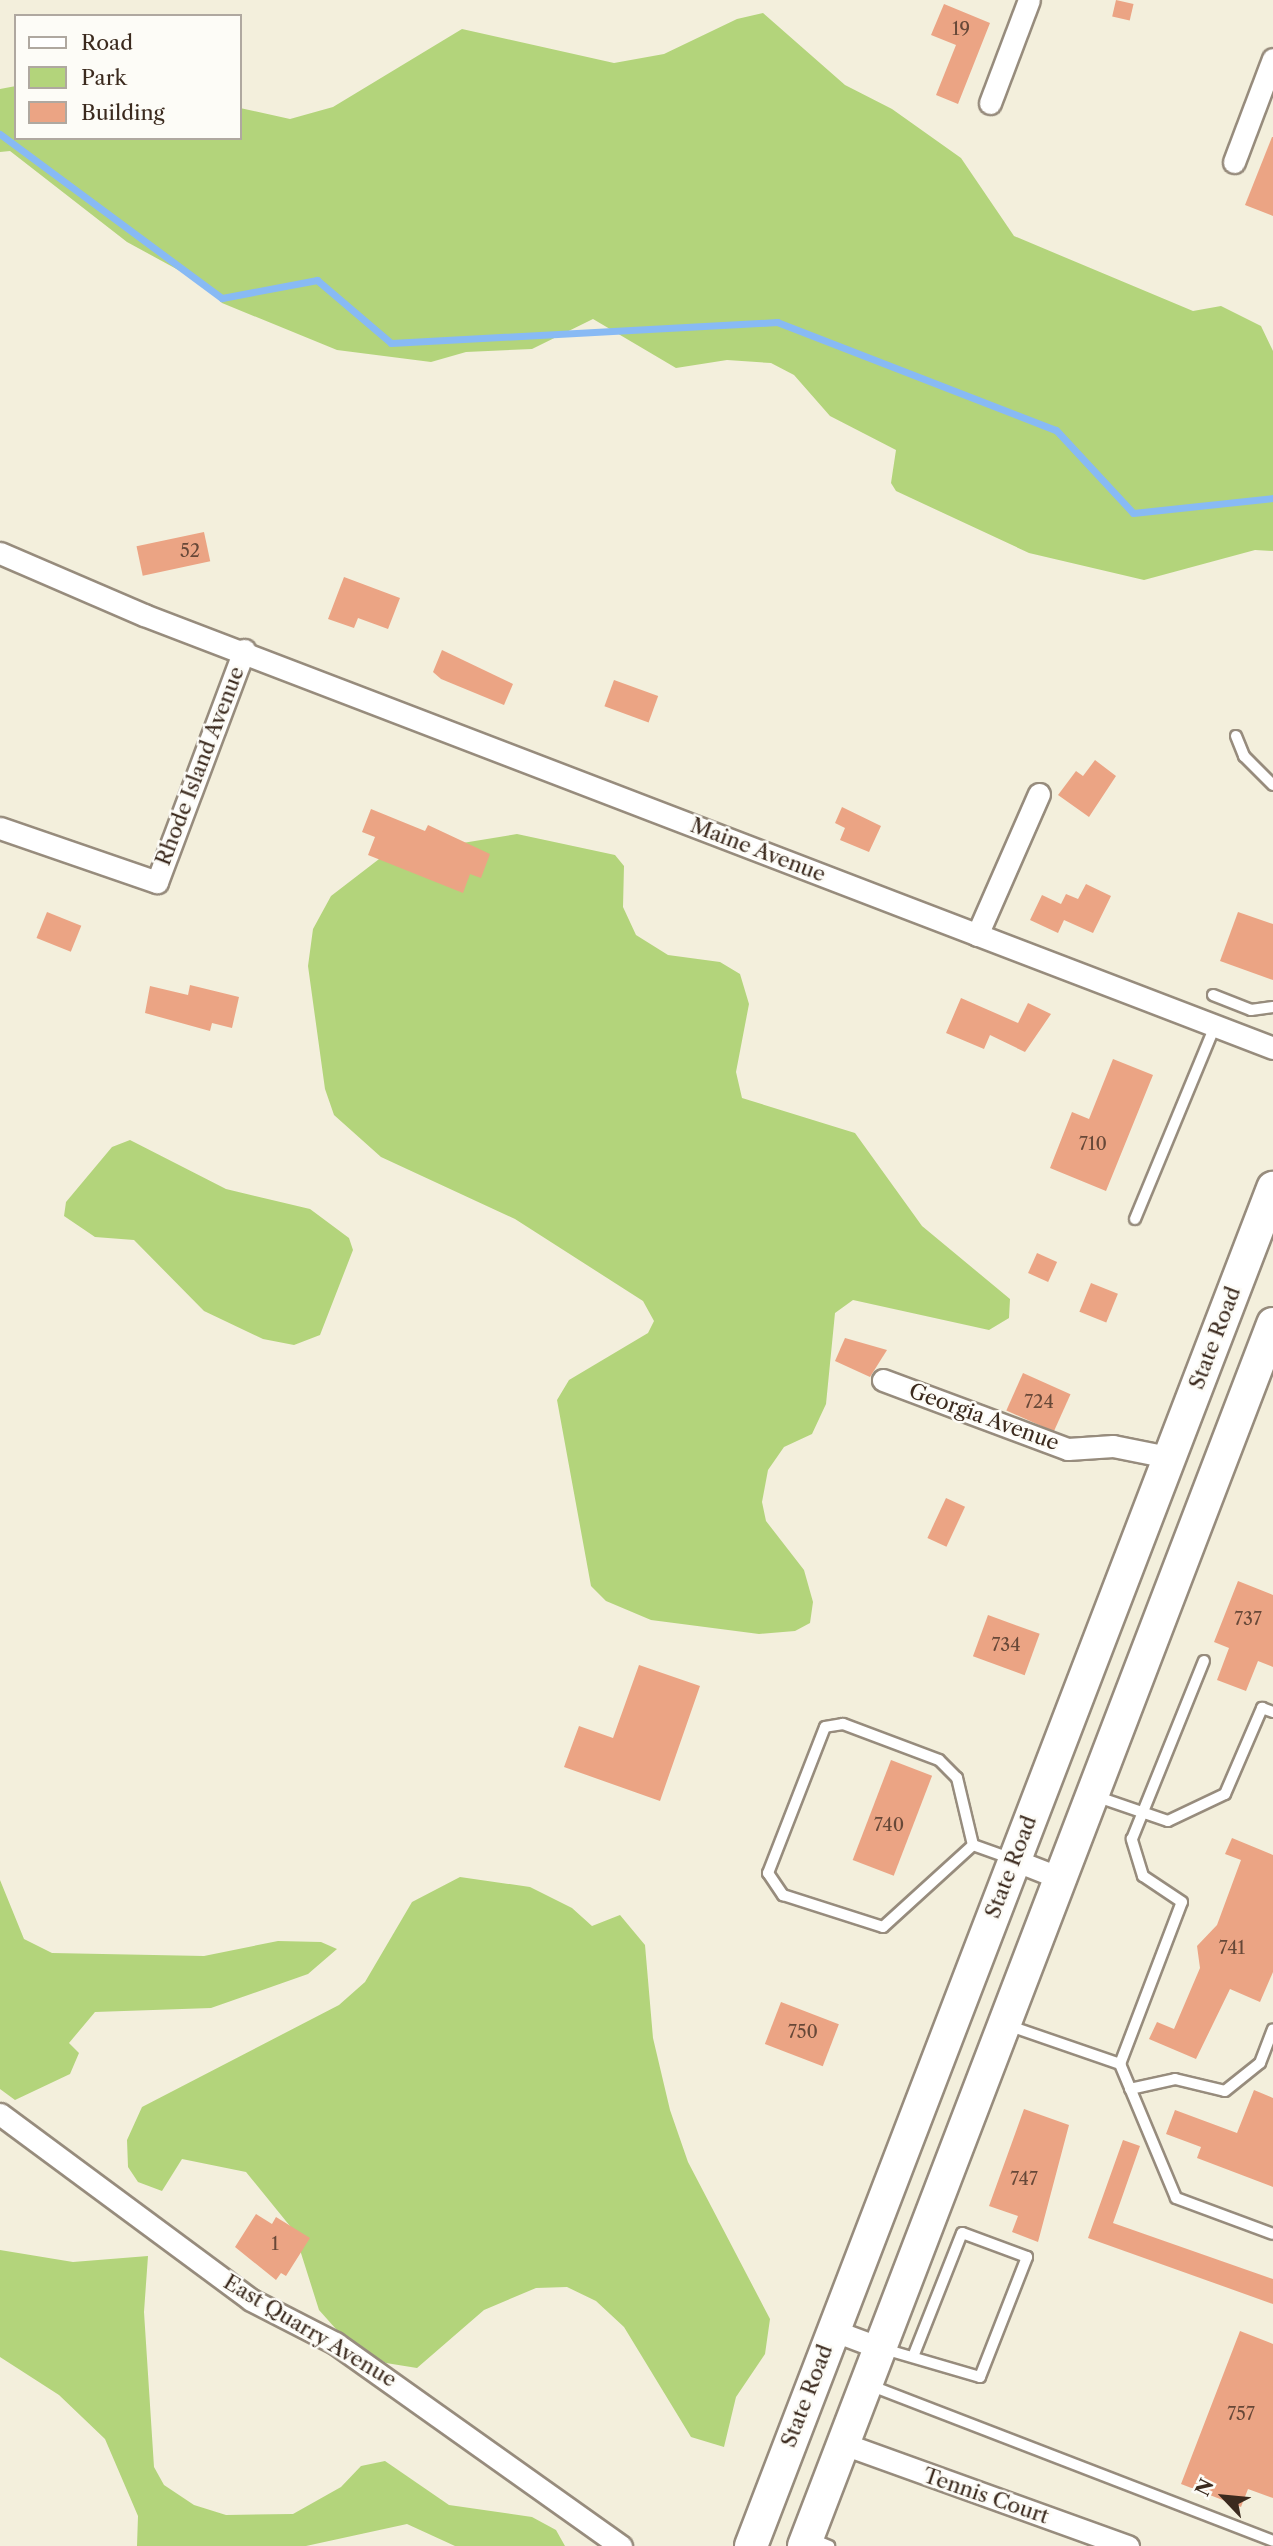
<!DOCTYPE html>
<html>
<head>
<meta charset="utf-8">
<style>
  body { margin:0 }
  #map { position:relative; width:1273px; height:2546px; overflow:hidden; background:#f3efdc; font-family:"Libre Caslon Text",serif }
  div>[style] { position:absolute }
  .green>* { inset:0; background:#b3d47b }
  .stream>* { height:7px; margin:-3.5px; padding:0 3.5px; transform-origin:3.5px; border-radius:3.5px; background:#88baf4 }
  .building>* { inset:0; background:#eba484; transform-origin:0 0 }
  .roads { filter:drop-shadow(2px 0 #978c7d) drop-shadow(-2px 0 #978c7d) drop-shadow(0 2px #978c7d) drop-shadow(0 -2px #978c7d) }
  .lane>* { height:10px; margin:-5px; padding:0 5px; transform-origin:5px; border-radius:5px; background:#fff }
  .street>* { height:21px; margin:-10.5px; padding:0 10.5px; transform-origin:10.5px; border-radius:10.5px; background:#fff }
  .primary>* { height:32px; margin:-16px; padding:0 16px; transform-origin:16px; border-radius:16px; background:#fff }
  span { translate:-50% -50%; white-space:nowrap; text-align:center; line-height:1.15; -webkit-text-stroke:5px #fdfcf7; paint-order:stroke }
  .number-label { font-size:18px; color:#674838 }
  .number-label span { -webkit-text-stroke-width:0 }
  .street-label { font-size:21px; color:#3b2a1e }
  .legend { position:absolute; left:14px; top:14px; width:228px; height:126px; box-sizing:border-box; background:#fdfcf7; border:2px solid #afa8a0; margin:0; padding:9px 12px; list-style:none; font-size:21px; color:#3b2a1e }
  .legend li { display:flex; align-items:center; gap:14px; height:35px }
  .legend b { width:35px; border:2px solid #afa8a0 }
  .north { position:absolute; left:1189px; top:2462px; width:70px; height:70px; -webkit-text-stroke:5px #fdfcf7; paint-order:stroke; rotate:296deg; font-size:19px; font-weight:700; line-height:28px; text-align:center; color:#3b2a1e }
  .north::after { content:''; display:block; margin:auto; width:24px; height:32px; background:#3b2a1e; clip-path:polygon(50% 0,100% 100%,50% 72%,0 100%) }
</style>
</head>
<body>
<div id="map">
  <div class="green">
    <i style="clip-path:polygon(763px 13px,845px 85px,892px 109px,961px 158px,1014px 236px,1193px 311px,1221px 306px,1261px 326px,1273px 351px,1273px 551px,1255px 550px,1144px 580px,1029px 553px,896px 491px,891px 483px,896px 450px,830px 416px,794px 375px,771px 363px,727px 360px,676px 368px,593px 319px,532px 349px,466px 352px,431px 362px,337px 350px,222px 303px,204px 284px,127px 242px,10px 151px,0 152px,0 89px,16px 86px,16px 138px,240px 138px,240px 108px,290px 119px,333px 107px,462px 29px,614px 63px,664px 54px,737px 19px)"></i>
    <i style="clip-path:polygon(517px 834px,615px 855px,624px 866px,623px 907px,636px 935px,668px 955px,720px 962px,740px 974px,749px 1004px,736px 1072px,742px 1098px,855px 1133px,922px 1226px,1010px 1299px,1009px 1318px,989px 1330px,853px 1300px,835px 1313px,826px 1404px,812px 1434px,784px 1447px,768px 1470px,762px 1502px,766px 1521px,804px 1570px,813px 1602px,810px 1623px,795px 1631px,759px 1634px,651px 1620px,606px 1601px,591px 1586px,557px 1400px,569px 1380px,648px 1333px,654px 1321px,643px 1301px,515px 1219px,381px 1157px,334px 1115px,325px 1089px,308px 966px,313px 929px,331px 896px,383px 856px)"></i>
    <i style="clip-path:polygon(130px 1140px,226px 1189px,310px 1209px,349px 1238px,353px 1250px,320px 1335px,294px 1345px,263px 1339px,204px 1311px,134px 1240px,95px 1237px,64px 1216px,66px 1202px,112px 1147px)"></i>
    <i style="clip-path:polygon(460px 1877px,530px 1887px,572px 1908px,592px 1926px,620px 1915px,645px 1945px,653px 2038px,670px 2110px,688px 2162px,770px 2319px,765px 2354px,736px 2397px,724px 2447px,691px 2437px,624px 2327px,596px 2301px,567px 2287px,536px 2288px,484px 2310px,417px 2368px,386px 2363px,344px 2338px,319px 2310px,294px 2231px,246px 2172px,182px 2159px,162px 2191px,138px 2182px,128px 2167px,127px 2140px,142px 2107px,339px 2005px,365px 1982px,412px 1902px)"></i>
    <i style="clip-path:polygon(0 1880px,24px 1939px,52px 1953px,204px 1956px,278px 1941px,321px 1942px,337px 1949px,308px 1974px,211px 2008px,95px 2012px,69px 2043px,79px 2053px,70px 2074px,15px 2100px,0 2089px)"></i>
    <i style="clip-path:polygon(0 2250px,73px 2262px,148px 2256px,144px 2312px,154px 2467px,164px 2485px,194px 2505px,226px 2515px,293px 2514px,341px 2487px,361px 2466px,385px 2461px,449px 2505px,532px 2517px,556px 2530px,565px 2546px,455px 2546px,407px 2524px,306px 2546px,137px 2546px,138px 2516px,105px 2439px,59px 2395px,0 2357px)"></i>
  </div>
  <div class="stream">
    <i style="left:0;top:134px;width:276px;rotate:36.5deg"></i>
    <i style="left:222px;top:298px;width:97px;rotate:-10.7deg"></i>
    <i style="left:317px;top:280px;width:97px;rotate:40.4deg"></i>
    <i style="left:391px;top:343px;width:387px;rotate:-3.1deg"></i>
    <i style="left:777px;top:322px;width:299px;rotate:21.2deg"></i>
    <i style="left:1056px;top:430px;width:113px;rotate:47.1deg"></i>
    <i style="left:1133px;top:513px;width:141px;rotate:-6.1deg"></i>
  </div>
  <div class="building">
    <i style="left:1116px;top:0;width:18px;height:17px;rotate:13deg"></i>
    <i style="clip-path:polygon(944px 4px,990px 23px,958px 104px,936px 95px,956px 45px,931px 35px)"></i>
    <i style="clip-path:polygon(1272px 137px,1273px 137px,1273px 216px,1245px 205px)"></i>
    <i style="left:204px;top:532px;width:30px;height:69px;rotate:78deg"></i>
    <i style="clip-path:polygon(344px 577px,400px 598px,388px 629px,358px 618px,354px 628px,328px 619px)"></i>
    <i style="clip-path:polygon(442px 650px,513px 684px,504px 705px,441px 679px,433px 672px)"></i>
    <i style="left:614px;top:680px;width:47px;height:28px;rotate:20deg"></i>
    <i style="clip-path:polygon(1095px 760px,1116px 776px,1089px 817px,1058px 795px,1076px 771px,1083px 776px)"></i>
    <i style="clip-path:polygon(842px 807px,881px 826px,869px 852px,840px 840px,845px 828px,835px 823px)"></i>
    <i style="clip-path:polygon(371px 809px,425px 831px,428px 825px,490px 854px,481px 878px,470px 874px,463px 893px,368px 855px,375px 837px,362px 832px)"></i>
    <i style="clip-path:polygon(1086px 884px,1111px 896px,1093px 933px,1064px 920px,1058px 933px,1030px 920px,1042px 895px,1061px 904px,1066px 894px,1078px 899px)"></i>
    <i style="left:47px;top:912px;width:37px;height:28px;rotate:22deg"></i>
    <i style="clip-path:polygon(1238px 912px,1273px 924px,1273px 980px,1220px 961px)"></i>
    <i style="clip-path:polygon(190px 985px,239px 997px,232px 1028px,212px 1023px,210px 1031px,145px 1013px,150px 986px,188px 995px)"></i>
    <i style="clip-path:polygon(961px 998px,1018px 1023px,1028px 1003px,1051px 1014px,1025px 1052px,990px 1035px,984px 1049px,946px 1033px)"></i>
    <i style="clip-path:polygon(1113px 1059px,1153px 1075px,1106px 1191px,1050px 1168px,1072px 1112px,1089px 1119px)"></i>
    <i style="left:1037px;top:1253px;width:22px;height:22px;rotate:24deg"></i>
    <i style="left:1091px;top:1283px;width:29px;height:31px;rotate:22deg"></i>
    <i style="clip-path:polygon(845px 1338px,887px 1350px,870px 1377px,835px 1361px)"></i>
    <i style="left:1023px;top:1373px;width:52px;height:41px;rotate:24deg"></i>
    <i style="left:946px;top:1498px;width:21px;height:44px;rotate:25deg"></i>
    <i style="clip-path:polygon(1238px 1581px,1273px 1595px,1273px 1667px,1258px 1661px,1246px 1691px,1217px 1680px,1229px 1648px,1214px 1642px)"></i>
    <i style="left:988px;top:1615px;width:55px;height:44px;rotate:20deg"></i>
    <i style="clip-path:polygon(639px 1665px,700px 1686px,660px 1801px,564px 1767px,579px 1726px,613px 1738px)"></i>
    <i style="left:891px;top:1760px;width:44px;height:107px;rotate:21deg"></i>
    <i style="clip-path:polygon(1232px 1838px,1273px 1855px,1273px 1972px,1260px 2002px,1230px 1989px,1196px 2059px,1149px 2039px,1157px 2022px,1174px 2029px,1200px 1968px,1197px 1946px,1217px 1925px,1241px 1860px,1225px 1854px)"></i>
    <i style="left:781px;top:2002px;width:62px;height:45px;rotate:21deg"></i>
    <i style="clip-path:polygon(1254px 2090px,1273px 2098px,1273px 2187px,1197px 2158px,1201px 2147px,1166px 2134px,1175px 2110px,1237px 2133px)"></i>
    <i style="clip-path:polygon(1024px 2109px,1069px 2125px,1038px 2242px,1012px 2232px,1018px 2216px,989px 2206px)"></i>
    <i style="clip-path:polygon(1123px 2140px,1140px 2146px,1113px 2223px,1273px 2279px,1273px 2304px,1088px 2238px)"></i>
    <i style="clip-path:polygon(256px 2214px,272px 2224px,276px 2217px,310px 2238px,286px 2276px,281px 2273px,276px 2280px,235px 2247px)"></i>
    <i style="clip-path:polygon(1240px 2331px,1273px 2344px,1273px 2498px,1248px 2489px,1241px 2507px,1181px 2484px)"></i>
  </div>
  <div class="roads">
    <div class="lane">
      <i style="left:1236px;top:736px;width:22px;rotate:68deg"></i>
      <i style="left:1244px;top:756px;width:41px;rotate:45deg"></i>
      <i style="left:1213px;top:995px;width:41px;rotate:21.5deg"></i>
      <i style="left:1251px;top:1010px;width:22px;rotate:-8deg"></i>
      <i style="left:1135px;top:1219px;width:209px;rotate:-67.5deg"></i>
      <i style="left:1095px;top:1796px;width:77px;rotate:18.9deg"></i>
      <i style="left:1168px;top:1821px;width:63px;rotate:-25.3deg"></i>
      <i style="left:1225px;top:1794px;width:94px;rotate:-66.7deg"></i>
      <i style="left:1262px;top:1708px;width:12px;rotate:20deg"></i>
      <i style="left:973px;top:1845px;width:69px;rotate:-103.4deg"></i>
      <i style="left:957px;top:1778px;width:25px;rotate:-135deg"></i>
      <i style="left:939px;top:1760px;width:103px;rotate:-159.4deg"></i>
      <i style="left:843px;top:1724px;width:18px;rotate:171deg"></i>
      <i style="left:825px;top:1727px;width:157px;rotate:111.3deg"></i>
      <i style="left:768px;top:1873px;width:27px;rotate:56deg"></i>
      <i style="left:783px;top:1895px;width:105px;rotate:17.7deg"></i>
      <i style="left:883px;top:1927px;width:122px;rotate:-42.3deg"></i>
      <i style="left:973px;top:1845px;width:41px;rotate:19.7deg"></i>
      <i style="left:1007px;top:2025px;width:120px;rotate:19deg"></i>
      <i style="left:1120px;top:2064px;width:145px;rotate:67.3deg"></i>
      <i style="left:1176px;top:2198px;width:103px;rotate:20.4deg"></i>
      <i style="left:1120px;top:2064px;width:173px;rotate:-69.1deg"></i>
      <i style="left:1182px;top:1902px;width:47px;rotate:-146.3deg"></i>
      <i style="left:1143px;top:1876px;width:39px;rotate:-107deg"></i>
      <i style="left:1132px;top:1839px;width:192px;rotate:-68deg"></i>
      <i style="left:1130px;top:2089px;width:46px;rotate:-12.5deg"></i>
      <i style="left:1175px;top:2079px;width:51px;rotate:13.5deg"></i>
      <i style="left:1225px;top:2091px;width:45px;rotate:-38.7deg"></i>
      <i style="left:1260px;top:2063px;width:36px;rotate:-69deg"></i>
      <i style="left:884px;top:2349px;width:100px;rotate:16.3deg"></i>
      <i style="left:980px;top:2377px;width:129px;rotate:-68.6deg"></i>
      <i style="left:1027px;top:2257px;width:69px;rotate:-159.7deg"></i>
      <i style="left:962px;top:2233px;width:133px;rotate:111.6deg"></i>
      <i style="left:869px;top:2385px;width:433px;rotate:21.1deg"></i>
      <i style="left:810px;top:2538px;width:21px;rotate:23deg"></i>
    </div>
    <div class="street">
      <i style="left:990px;top:103px;width:110px;rotate:-69.3deg"></i>
      <i style="left:1234px;top:162px;width:110px;rotate:-69.3deg"></i>
      <i style="left:0;top:553px;width:157px;rotate:23.3deg"></i>
      <i style="left:144px;top:615px;width:1209px;rotate:20.98deg"></i>
      <i style="left:0;top:828px;width:166px;rotate:19deg"></i>
      <i style="left:157px;top:882px;width:248px;rotate:-69.4deg"></i>
      <i style="left:977px;top:935px;width:154px;rotate:-66.3deg"></i>
      <i style="left:883px;top:1380px;width:197px;rotate:20.5deg"></i>
      <i style="left:1068px;top:1449px;width:45px;rotate:-3.8deg"></i>
      <i style="left:1113px;top:1446px;width:56px;rotate:11.3deg"></i>
      <i style="left:1014px;top:1860px;width:49px;rotate:21.4deg"></i>
      <i style="left:0;top:2114px;width:312px;rotate:36.5deg"></i>
      <i style="left:251px;top:2300px;width:94px;rotate:27.1deg"></i>
      <i style="left:335px;top:2343px;width:351px;rotate:35.4deg"></i>
      <i style="left:832px;top:2330px;width:51px;rotate:20.6deg"></i>
      <i style="left:844px;top:2444px;width:302px;rotate:19.8deg"></i>
    </div>
    <div class="primary">
      <i style="left:751px;top:2546px;width:1455px;rotate:-68.97deg"></i>
      <i style="left:804px;top:2546px;width:1309px;rotate:-69deg"></i>
    </div>
  </div>
  <div class="number-label">
    <span style="left:961px;top:29px">19</span>
    <span style="left:190px;top:551px">52</span>
    <span style="left:1093px;top:1144px">710</span>
    <span style="left:1039px;top:1402px">724</span>
    <span style="left:1248px;top:1619px">737</span>
    <span style="left:1006px;top:1645px">734</span>
    <span style="left:889px;top:1825px">740</span>
    <span style="left:1232px;top:1948px">741</span>
    <span style="left:803px;top:2032px">750</span>
    <span style="left:1024px;top:2179px">747</span>
    <span style="left:275px;top:2244px">1</span>
    <span style="left:1241px;top:2414px">757</span>
  </div>
  <div class="street-label">
    <span style="left:200px;top:766px;rotate:-69deg">Rhode Island Avenue</span>
    <span style="left:758px;top:850px;rotate:21deg">Maine Avenue</span>
    <span style="left:1215px;top:1338px;rotate:-69deg">State Road</span>
    <span style="left:984px;top:1417px;rotate:20deg">Georgia Avenue</span>
    <span style="left:1011px;top:1867px;rotate:-69deg">State Road</span>
    <span style="left:310px;top:2331px;rotate:31deg">East Quarry Avenue</span>
    <span style="left:807px;top:2396px;rotate:-69deg">State Road</span>
    <span style="left:986px;top:2496px;rotate:19deg">Tennis Court</span>
  </div>
  <ul class="legend">
  <li><b style="height:9px;background:#fff"></b>Road</li>
  <li><b style="height:19px;background:#b3d47b"></b>Park</li>
  <li><b style="height:19px;background:#eba484"></b>Building</li>
  </ul>
  <div class="north">N</div>
</div>
</body>
</html>
